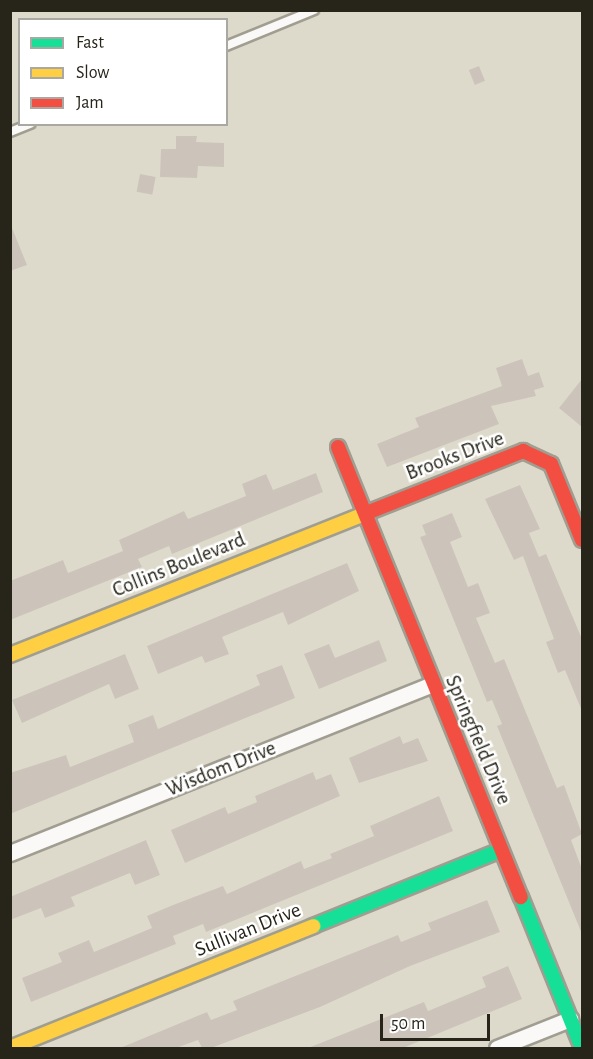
<!DOCTYPE html>
<html>
<head>
<meta charset="utf-8">
<style>
  body { margin:0 }
  #map { position:relative; width:593px; height:1059px; overflow:hidden; background:#dedacb; font-family:"Alegreya Sans",sans-serif }
  div>[style] { position:absolute }
  .building>* { inset:0; background:#ccc4bb; transform-origin:0 0 }
  .roads { filter:drop-shadow(2px 0 #a09d91) drop-shadow(-2px 0 #a09d91) drop-shadow(0 2px #a09d91) drop-shadow(0 -2px #a09d91) }
  .lane>* { height:8px; margin:-4px; padding:0 4px; transform-origin:4px; border-radius:4px; background:#faf9f7 }
  .street>* { height:15px; margin:-7.5px; padding:0 7.5px; transform-origin:7.5px; border-radius:7.5px; background:#faf9f7 }
  .fast>* { height:14px; margin:-7px; padding:0 7px; transform-origin:7px; border-radius:7px; background:#16e098 }
  .slow>* { height:14px; margin:-7px; padding:0 7px; transform-origin:7px; border-radius:7px; background:#ffcf43 }
  .jam>* { height:14px; margin:-7px; padding:0 7px; transform-origin:7px; border-radius:7px; background:#f24e42 }
  span { translate:-50% -50%; white-space:nowrap; text-align:center; line-height:1.15; -webkit-text-stroke:5px #fff; paint-order:stroke }
  .street-label { font-size:21px; color:#27251a }
  .frame { position:absolute; inset:0; border:12px solid #27251a; pointer-events:none }
  .legend { position:absolute; left:18px; top:18px; width:210px; height:108px; box-sizing:border-box; background:#fff; border:2px solid #a9a8a3; margin:0; padding:8px 10px; list-style:none; font-size:18px; color:#27251a }
  .legend li { display:flex; align-items:center; gap:12px; height:30px }
  .legend b { width:30px; border:2px solid #a9a8a3 }
  .scale { position:absolute; left:380px; top:1014px; width:110px; height:27px; box-sizing:border-box; border:3px solid #27251a; border-top:0; padding-left:8px; font-size:18px; line-height:21px; white-space:nowrap; color:#27251a; -webkit-text-stroke:4px #fff; paint-order:stroke }
</style>
</head>
<body>
<div id="map">
  <div class="building">
    <i style="left:479px;top:66px;width:16px;height:11px;rotate:68deg"></i>
    <i style="clip-path:polygon(176px 136px,197px 136px,196px 142px,224px 143px,224px 167px,198px 166px,197px 178px,160px 177px,161px 149px,176px 149px)"></i>
    <i style="left:140px;top:174px;width:16px;height:18px;rotate:11deg"></i>
    <i style="clip-path:polygon(10px 223px,27px 265px,10px 271px)"></i>
    <i style="clip-path:polygon(522px 359px,528px 376px,539px 372px,544px 387px,534px 390px,536px 396px,491px 406px,499px 424px,387px 467px,377px 444px,419px 427px,415px 418px,502px 386px,496px 368px)"></i>
    <i style="clip-path:polygon(582px 379px,582px 427px,559px 408px)"></i>
    <i style="clip-path:polygon(316px 473px,323px 492px,172px 554px,169px 546px,138px 559px,142px 567px,10px 620px,10px 581px,63px 560px,68px 573px,123px 551px,119px 540px,184px 511px,188px 519px,246px 496px,242px 484px,266px 474px,273px 490px)"></i>
    <i style="clip-path:polygon(520px 485px,540px 529px,529px 533px,539px 557px,546px 554px,582px 639px,582px 711px,565px 670px,558px 673px,546px 642px,554px 639px,523px 556px,514px 560px,485px 499px)"></i>
    <i style="clip-path:polygon(452px 513px,462px 537px,450px 542px,468px 587px,478px 583px,490px 613px,476px 618px,495px 663px,504px 659px,557px 788px,564px 785px,582px 834px,571px 840px,582px 869px,582px 934px,497px 726px,502px 724px,492px 700px,487px 702px,420px 537px,426px 535px,422px 525px)"></i>
    <i style="clip-path:polygon(347px 563px,359px 591px,288px 625px,283px 612px,222px 637px,229px 654px,205px 663px,202px 656px,158px 674px,147px 646px)"></i>
    <i style="clip-path:polygon(379px 640px,387px 661px,319px 689px,304px 654px,329px 644px,335px 658px)"></i>
    <i style="clip-path:polygon(125px 654px,139px 689px,115px 699px,109px 684px,22px 723px,12px 700px)"></i>
    <i style="clip-path:polygon(282px 665px,295px 698px,10px 814px,10px 773px,66px 755px,70px 767px,134px 742px,128px 725px,153px 715px,158px 729px,260px 685px,256px 675px)"></i>
    <i style="clip-path:polygon(400px 736px,403px 744px,418px 738px,428px 761px,359px 783px,349px 758px)"></i>
    <i style="clip-path:polygon(313px 772px,316px 780px,331px 774px,340px 796px,185px 863px,171px 830px,225px 807px,228px 814px,257px 802px,255px 796px)"></i>
    <i style="clip-path:polygon(439px 796px,453px 831px,206px 932px,203px 924px,173px 936px,176px 944px,31px 1002px,22px 978px,62px 962px,58px 953px,89px 940px,94px 952px,152px 928px,147px 916px,173px 905px,223px 886px,227px 894px,301px 861px,304px 869px,332px 858px,330px 854px,374px 836px,370px 826px)"></i>
    <i style="clip-path:polygon(146px 840px,160px 875px,135px 885px,130px 873px,71px 897px,75px 906px,45px 918px,41px 908px,10px 920px,10px 897px)"></i>
    <i style="clip-path:polygon(487px 900px,500px 932px,410px 966px,320px 1007px,211px 1048px,202px 1048px,198px 1040px,176px 1048px,120px 1048px,207px 1012px,211px 1020px,237px 1010px,233px 1001px,398px 935px,401px 942px,431px 930px,428px 923px)"></i>
    <i style="clip-path:polygon(508px 966px,522px 999px,403px 1048px,308px 1048px,424px 1002px,428px 1011px,486px 987px,482px 977px)"></i>
  </div>
  <div class="roads">
    <div class="lane">
      <i style="left:226px;top:46px;width:95px;rotate:-22.2deg"></i>
      <i style="left:10px;top:132px;width:22px;rotate:-22deg"></i>
    </div>
    <div class="street">
      <i style="left:10px;top:853px;width:453px;rotate:-21.8deg"></i>
      <i style="left:497px;top:1048px;width:79px;rotate:-21.7deg"></i>
    </div>
    <div class="fast">
      <i style="left:521px;top:897px;width:163px;rotate:68deg"></i>
      <i style="left:313px;top:926px;width:203px;rotate:-22deg"></i>
    </div>
    <div class="slow">
      <i style="left:10px;top:655px;width:386px;rotate:-21.7deg"></i>
      <i style="left:10px;top:1048px;width:327px;rotate:-21.9deg"></i>
    </div>
    <div class="jam">
      <i style="left:338px;top:447px;width:486px;rotate:67.9deg"></i>
      <i style="left:369px;top:512px;width:166px;rotate:-21.6deg"></i>
      <i style="left:523px;top:451px;width:31px;rotate:25deg"></i>
      <i style="left:551px;top:464px;width:82px;rotate:67.8deg"></i>
    </div>
  </div>
  <div class="street-label">
    <span style="left:455px;top:456px;rotate:-21deg">Brooks Drive</span>
    <span style="left:179px;top:565px;rotate:-22deg">Collins Boulevard</span>
    <span style="left:478px;top:740px;rotate:67deg">Springfield Drive</span>
    <span style="left:221px;top:769px;rotate:-22deg">Wisdom Drive</span>
    <span style="left:248px;top:930px;rotate:-22deg">Sullivan Drive</span>
  </div>
  <div class="frame"></div>
  <ul class="legend">
  <li><b style="height:8px;background:#16e098"></b>Fast</li>
  <li><b style="height:8px;background:#ffcf43"></b>Slow</li>
  <li><b style="height:8px;background:#f24e42"></b>Jam</li>
  </ul>
  <div class="scale">50 m</div>
</div>
</body>
</html>
